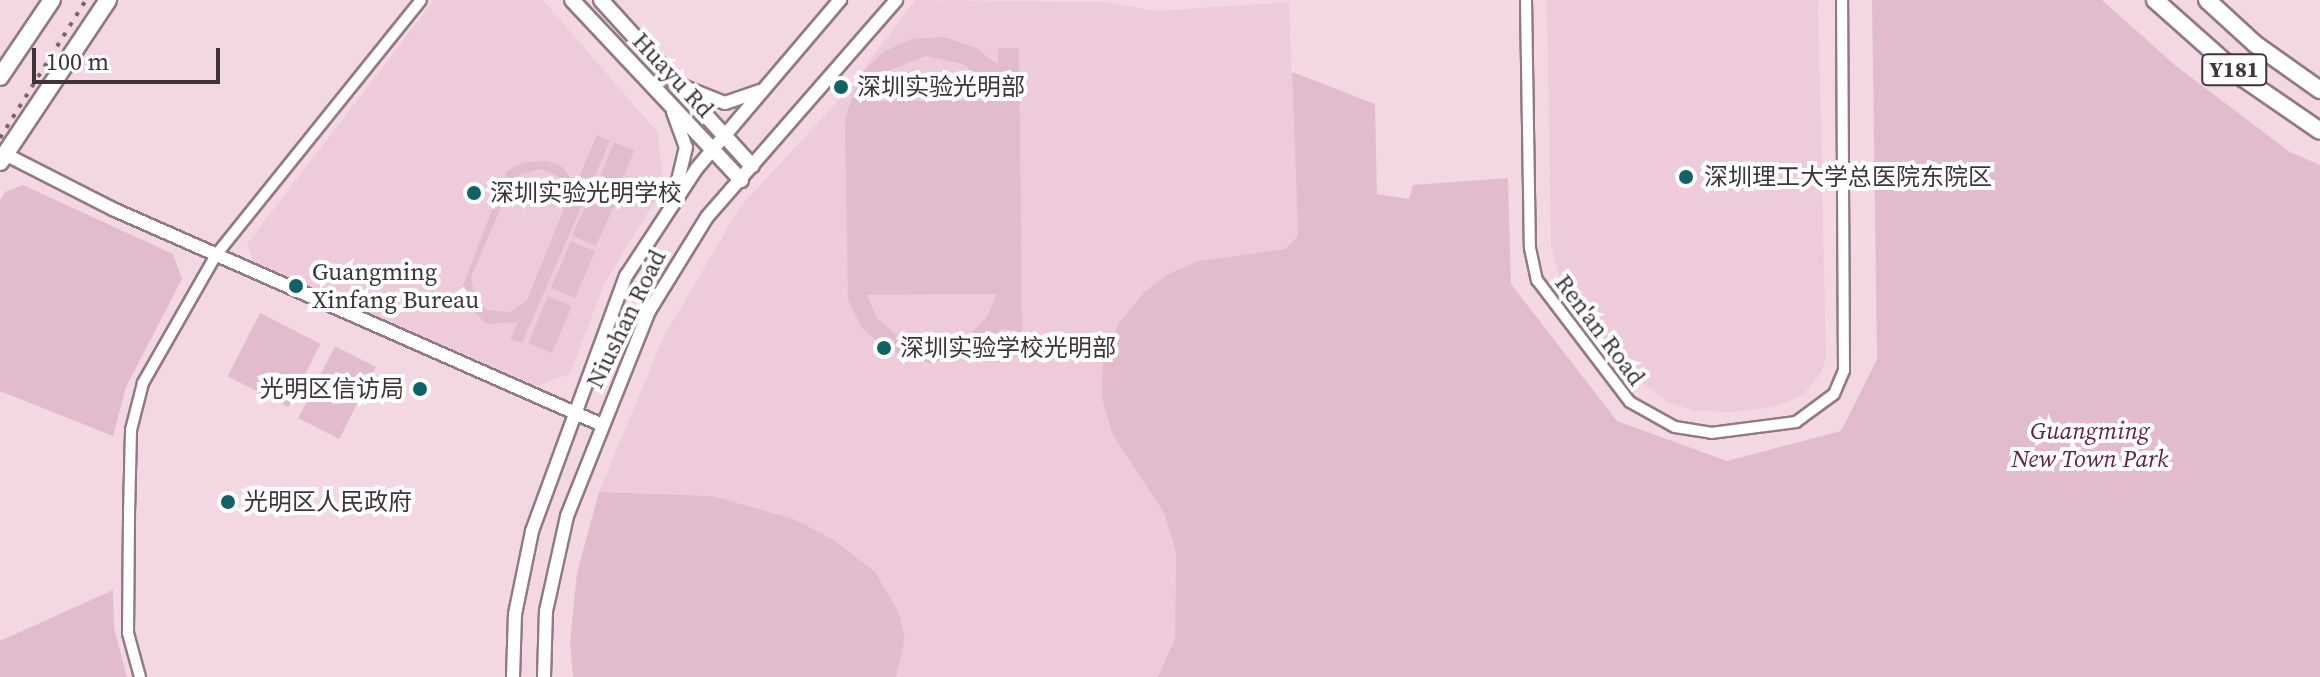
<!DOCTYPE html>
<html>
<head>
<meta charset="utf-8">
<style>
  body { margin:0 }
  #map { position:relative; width:2320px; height:677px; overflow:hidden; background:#f3d8e4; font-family:"Source Serif 4","Noto Sans SC",serif }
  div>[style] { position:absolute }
  .built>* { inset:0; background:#edcbdb }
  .green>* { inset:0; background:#e2bccd; transform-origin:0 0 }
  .roads { filter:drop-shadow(2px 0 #927a85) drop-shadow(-2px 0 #927a85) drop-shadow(0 2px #927a85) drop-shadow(0 -2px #927a85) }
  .minor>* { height:10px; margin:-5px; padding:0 5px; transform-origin:5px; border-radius:5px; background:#fff }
  .tertiary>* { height:12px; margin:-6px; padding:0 6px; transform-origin:6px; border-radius:6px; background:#fff }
  .secondary>* { height:14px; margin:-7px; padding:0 7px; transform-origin:7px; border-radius:7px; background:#fff }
  .primary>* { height:16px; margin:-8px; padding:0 8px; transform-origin:8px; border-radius:8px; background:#fff }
  .rail>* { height:4px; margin-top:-2px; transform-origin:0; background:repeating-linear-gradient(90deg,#73646a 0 4px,transparent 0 12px) }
  .dots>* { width:22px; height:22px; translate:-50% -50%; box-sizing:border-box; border:4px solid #fff; border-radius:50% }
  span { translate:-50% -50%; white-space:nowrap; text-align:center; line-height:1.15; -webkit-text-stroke:8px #fff; paint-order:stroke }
  .shield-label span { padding:2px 6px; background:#fff; border:2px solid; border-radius:6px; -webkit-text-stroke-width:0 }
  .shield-label { font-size:22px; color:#3f3539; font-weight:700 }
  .street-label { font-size:24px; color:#3f3539 }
  .poi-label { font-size:24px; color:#3f3539 }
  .left { translate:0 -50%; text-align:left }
  .right { translate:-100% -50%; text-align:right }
  .park-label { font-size:24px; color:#642247; font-style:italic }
  .scale { position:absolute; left:32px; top:48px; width:188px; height:36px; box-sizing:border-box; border:4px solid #3f3539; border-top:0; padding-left:10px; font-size:24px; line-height:28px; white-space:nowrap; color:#3f3539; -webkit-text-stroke:6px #fff; paint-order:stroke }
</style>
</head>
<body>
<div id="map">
  <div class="built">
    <i style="clip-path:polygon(434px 0,543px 0,658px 133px,663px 188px,605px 282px,570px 374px,537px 386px,253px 261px,247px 244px)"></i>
    <i style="clip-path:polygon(915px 0,1108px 2px,1155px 11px,1289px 2px,1298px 236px,1285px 249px,1199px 261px,1170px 273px,1145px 291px,1119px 323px,1103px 359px,1113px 435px,1164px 513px,1176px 552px,1175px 638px,1158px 677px,896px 677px,905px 639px,899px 613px,834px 540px,794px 519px,713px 496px,599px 492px,664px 336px,740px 207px,848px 90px)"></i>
    <i style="clip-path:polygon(1547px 0,1818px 0,1826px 358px,1821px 373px,1802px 396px,1774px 407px,1733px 412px,1696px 411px,1667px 402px,1634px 377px,1561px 282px,1551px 247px)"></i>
  </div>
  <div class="green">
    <i style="clip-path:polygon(1872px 0,2102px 0,2176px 66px,2290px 152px,2320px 165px,2320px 677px,1158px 677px,1175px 638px,1176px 552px,1164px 513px,1113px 435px,1102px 398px,1103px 359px,1119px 323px,1145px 291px,1170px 273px,1199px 261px,1285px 249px,1298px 236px,1292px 72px,1375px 104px,1377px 194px,1409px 199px,1413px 185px,1508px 178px,1511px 284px,1617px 421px,1727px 461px,1841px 431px,1877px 359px)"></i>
    <i style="clip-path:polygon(evenodd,944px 37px,976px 48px,998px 65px,998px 48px,1019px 48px,1022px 332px,1002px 329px,978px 350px,930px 363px,885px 349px,862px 328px,848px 300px,845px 118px,861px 74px,883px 52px,912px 39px,944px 37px,926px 56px,963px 64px,983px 79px,995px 101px,868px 101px,890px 70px,926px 56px,944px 37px,997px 294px,987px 317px,969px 335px,932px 346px,896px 335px,877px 318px,867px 295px,997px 294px)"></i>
    <i style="clip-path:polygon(evenodd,597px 135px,610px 141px,522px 343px,510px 339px,518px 322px,487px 324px,468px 307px,461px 290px,507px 171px,524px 162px,548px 161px,562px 167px,576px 184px,597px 135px,540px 169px,559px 177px,567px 201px,527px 300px,511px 312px,488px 310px,476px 301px,471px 277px,512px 182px,519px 175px,540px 169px)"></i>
    <i style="left:614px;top:142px;width:22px;height:44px;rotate:22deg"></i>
    <i style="clip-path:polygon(23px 185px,173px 254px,182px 279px,126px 387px,113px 436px,0 391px,0 201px,5px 192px)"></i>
    <i style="left:594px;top:188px;width:26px;height:52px;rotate:25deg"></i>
    <i style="left:571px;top:241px;width:26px;height:51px;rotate:23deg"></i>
    <i style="left:548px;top:296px;width:26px;height:51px;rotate:23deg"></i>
    <i style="left:260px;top:313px;width:68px;height:71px;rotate:27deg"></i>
    <i style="left:335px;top:346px;width:46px;height:81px;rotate:27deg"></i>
    <i style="clip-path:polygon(599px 492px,713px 496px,794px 519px,834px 540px,875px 572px,899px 613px,905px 639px,896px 677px,573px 677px,570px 643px,577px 573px)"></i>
    <i style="clip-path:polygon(113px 590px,114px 628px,127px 677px,0 677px,0 641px)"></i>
  </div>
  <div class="roads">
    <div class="minor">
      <i style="left:1526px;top:0;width:248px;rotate:89.1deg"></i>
      <i style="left:1530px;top:248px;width:33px;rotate:78deg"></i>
      <i style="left:1537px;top:280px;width:153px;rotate:52.7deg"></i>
      <i style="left:1630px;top:402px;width:51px;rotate:29.1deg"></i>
      <i style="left:1675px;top:427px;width:36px;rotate:9deg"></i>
      <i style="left:1711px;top:433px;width:86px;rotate:-7.4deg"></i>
      <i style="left:1796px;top:422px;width:47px;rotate:-36.4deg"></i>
      <i style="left:1834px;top:394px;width:25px;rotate:-67deg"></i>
      <i style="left:1844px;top:371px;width:371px;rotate:-90.3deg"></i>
      <i style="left:140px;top:677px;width:46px;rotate:-105.3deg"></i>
      <i style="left:128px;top:633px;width:120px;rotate:-89.5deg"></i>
      <i style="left:129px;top:513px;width:83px;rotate:-88.6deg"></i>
      <i style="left:131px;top:430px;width:49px;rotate:-75.7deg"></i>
      <i style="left:143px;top:383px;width:147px;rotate:-60.3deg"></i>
      <i style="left:216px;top:255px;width:327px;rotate:-51.2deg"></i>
    </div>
    <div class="tertiary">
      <i style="left:685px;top:87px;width:43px;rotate:21.8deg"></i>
      <i style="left:725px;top:103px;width:37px;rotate:-19deg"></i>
      <i style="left:673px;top:112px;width:37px;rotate:70deg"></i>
      <i style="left:686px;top:147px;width:43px;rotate:103.4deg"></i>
      <i style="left:5px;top:154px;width:123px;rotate:27deg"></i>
      <i style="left:115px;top:210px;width:530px;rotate:23.81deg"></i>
      <i style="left:513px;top:677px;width:63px;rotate:-88.2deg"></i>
      <i style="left:515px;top:614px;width:85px;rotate:-78.4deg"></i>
      <i style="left:532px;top:531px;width:272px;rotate:-69.8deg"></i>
      <i style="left:626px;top:276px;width:129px;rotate:-56.7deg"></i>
      <i style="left:697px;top:168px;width:221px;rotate:-49.6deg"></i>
      <i style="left:544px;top:677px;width:66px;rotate:-88.3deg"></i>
      <i style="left:546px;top:611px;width:97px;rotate:-77.5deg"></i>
      <i style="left:567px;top:516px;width:221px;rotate:-68.2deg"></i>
      <i style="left:649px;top:311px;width:110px;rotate:-58.3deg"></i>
      <i style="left:707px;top:217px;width:288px;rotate:-48.9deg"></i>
    </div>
    <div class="secondary">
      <i style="left:572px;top:0;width:247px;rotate:46.8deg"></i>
      <i style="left:601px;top:0;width:224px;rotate:47.7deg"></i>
    </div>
    <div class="primary">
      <i style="left:2155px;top:0;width:118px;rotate:41.6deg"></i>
      <i style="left:2243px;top:78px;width:93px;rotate:34.5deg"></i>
      <i style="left:2207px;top:0;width:65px;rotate:42.5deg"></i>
      <i style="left:2255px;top:44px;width:80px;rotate:35.3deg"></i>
      <i style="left:0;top:77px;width:93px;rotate:-56deg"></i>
      <i style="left:0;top:162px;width:195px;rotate:-56.3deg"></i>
    </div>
  </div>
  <div class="rail">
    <i style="left:0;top:138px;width:163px;rotate:-58.1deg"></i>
  </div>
  <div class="dots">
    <i style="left:841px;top:87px;background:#116264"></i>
    <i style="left:1686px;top:177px;background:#116264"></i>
    <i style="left:474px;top:193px;background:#116264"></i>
    <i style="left:296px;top:286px;background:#116264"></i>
    <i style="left:884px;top:348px;background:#116264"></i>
    <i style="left:420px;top:389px;background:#116264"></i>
    <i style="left:228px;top:502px;background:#116264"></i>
  </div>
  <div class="shield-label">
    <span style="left:2234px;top:70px">Y181</span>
  </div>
  <div class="street-label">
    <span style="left:673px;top:75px;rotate:47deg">Huayu Rd</span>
    <span style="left:626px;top:319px;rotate:-64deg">Niushan Road</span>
    <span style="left:1600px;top:330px;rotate:53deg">Ren'an Road</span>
  </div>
  <div class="poi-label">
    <span class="left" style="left:857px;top:87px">深圳实验光明部</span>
    <span class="left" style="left:1704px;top:177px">深圳理工大学总医院东院区</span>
    <span class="left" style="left:490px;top:193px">深圳实验光明学校</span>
    <span class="left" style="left:312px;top:286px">Guangming<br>Xinfang Bureau</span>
    <span class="left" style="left:900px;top:348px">深圳实验学校光明部</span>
    <span class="right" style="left:404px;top:389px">光明区信访局</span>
    <span class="left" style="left:244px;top:502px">光明区人民政府</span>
  </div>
  <div class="park-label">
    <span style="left:2090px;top:445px">Guangming<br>New Town Park</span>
  </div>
  <div class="scale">100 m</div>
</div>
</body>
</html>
